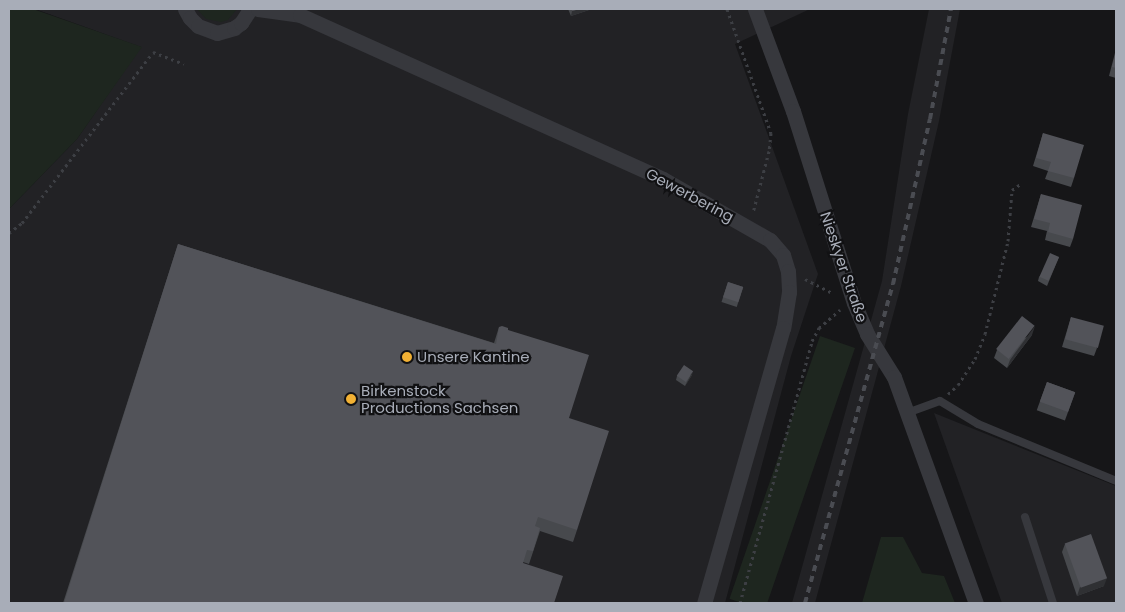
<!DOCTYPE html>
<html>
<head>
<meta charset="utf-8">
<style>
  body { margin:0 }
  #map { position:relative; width:1125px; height:612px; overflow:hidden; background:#161618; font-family:Poppins,sans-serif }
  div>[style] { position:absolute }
  .built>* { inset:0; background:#222225 }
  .green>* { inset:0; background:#1e261f; transform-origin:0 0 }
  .path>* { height:3px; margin-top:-1.5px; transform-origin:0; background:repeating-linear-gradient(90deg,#3d3f44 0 2.5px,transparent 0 6.5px) }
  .service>* { height:8px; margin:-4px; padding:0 4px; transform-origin:4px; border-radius:4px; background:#37383d }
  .minor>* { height:15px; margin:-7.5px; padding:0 7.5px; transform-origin:7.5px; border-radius:7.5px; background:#37383d }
  .rail>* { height:4px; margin-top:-2px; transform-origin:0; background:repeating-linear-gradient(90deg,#4a4c52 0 6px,transparent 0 11px) }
  .wall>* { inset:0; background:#47494d; transform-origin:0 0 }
  .shaded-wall>* { inset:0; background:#2f3033 }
  .building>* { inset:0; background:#525359; transform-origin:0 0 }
  .dots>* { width:14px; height:14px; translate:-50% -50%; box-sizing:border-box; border:2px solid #111113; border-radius:50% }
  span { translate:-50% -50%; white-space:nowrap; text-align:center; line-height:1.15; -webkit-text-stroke:4.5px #111113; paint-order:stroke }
  .street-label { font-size:15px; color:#a8adb8 }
  .poi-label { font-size:15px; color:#a8adb8 }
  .left { translate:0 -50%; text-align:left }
  .frame { position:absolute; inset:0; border:10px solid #a8adb8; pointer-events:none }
</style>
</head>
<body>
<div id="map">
  <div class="built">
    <i style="clip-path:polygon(35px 9px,810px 9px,735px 44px,818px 274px,791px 356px,725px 603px,9px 603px,9px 209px,77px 139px,141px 47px)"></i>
    <i style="clip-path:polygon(929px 9px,960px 9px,939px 121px,901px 286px,815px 603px,792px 603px,882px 281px,908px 114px)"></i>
    <i style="clip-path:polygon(934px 413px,1116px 486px,1116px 603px,1002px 603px)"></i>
  </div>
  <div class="green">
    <i style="clip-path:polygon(9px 9px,33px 9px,142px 47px,77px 139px,9px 209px)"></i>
    <i style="clip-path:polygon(197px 9px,237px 9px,228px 20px,221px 22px,206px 19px)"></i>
    <i style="left:820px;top:336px;width:37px;height:278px;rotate:19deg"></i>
    <i style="clip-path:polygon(881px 537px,903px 537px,922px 573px,944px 576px,955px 603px,862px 603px)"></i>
  </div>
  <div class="path">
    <i style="left:727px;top:9px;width:132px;rotate:70.5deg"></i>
    <i style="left:771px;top:133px;width:18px;rotate:96deg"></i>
    <i style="left:769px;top:151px;width:64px;rotate:104.5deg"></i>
    <i style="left:9px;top:233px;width:16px;rotate:-38deg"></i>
    <i style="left:22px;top:223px;width:215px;rotate:-52.5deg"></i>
    <i style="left:153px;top:52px;width:33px;rotate:21deg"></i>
    <i style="left:805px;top:279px;width:31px;rotate:27deg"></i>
    <i style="left:948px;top:394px;width:13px;rotate:-42deg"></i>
    <i style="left:958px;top:385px;width:31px;rotate:-57deg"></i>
    <i style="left:975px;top:359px;width:27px;rotate:-68deg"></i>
    <i style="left:985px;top:334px;width:96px;rotate:-76.1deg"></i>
    <i style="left:1008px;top:241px;width:51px;rotate:-85.5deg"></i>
    <i style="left:1012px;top:190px;width:12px;rotate:-35deg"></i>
    <i style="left:740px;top:603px;width:272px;rotate:-74.6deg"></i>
    <i style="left:812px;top:341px;width:15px;rotate:-62deg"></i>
    <i style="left:819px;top:328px;width:28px;rotate:-41deg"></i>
  </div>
  <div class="service">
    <i style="left:907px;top:413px;width:35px;rotate:-20deg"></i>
    <i style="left:940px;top:401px;width:44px;rotate:31.2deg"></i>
    <i style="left:978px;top:424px;width:149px;rotate:22.4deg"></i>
    <i style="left:1025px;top:517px;width:90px;rotate:72deg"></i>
  </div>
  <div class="minor">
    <i style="left:185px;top:9px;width:10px;rotate:61deg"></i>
    <i style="left:190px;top:18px;width:11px;rotate:45deg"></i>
    <i style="left:198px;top:26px;width:20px;rotate:20deg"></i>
    <i style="left:217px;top:33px;width:18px;rotate:-16deg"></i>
    <i style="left:234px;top:28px;width:9px;rotate:-36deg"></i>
    <i style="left:241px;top:23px;width:17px;rotate:-57deg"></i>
    <i style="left:258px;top:9px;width:42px;rotate:8.1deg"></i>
    <i style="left:300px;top:15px;width:398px;rotate:24.3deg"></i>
    <i style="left:663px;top:179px;width:123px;rotate:29.7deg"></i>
    <i style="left:770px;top:240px;width:20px;rotate:49deg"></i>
    <i style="left:783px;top:255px;width:17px;rotate:73deg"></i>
    <i style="left:788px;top:271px;width:21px;rotate:87deg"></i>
    <i style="left:789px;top:292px;width:36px;rotate:99deg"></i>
    <i style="left:783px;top:328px;width:286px;rotate:106deg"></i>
    <i style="left:755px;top:9px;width:109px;rotate:69.6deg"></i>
    <i style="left:793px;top:111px;width:201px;rotate:72.4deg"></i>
    <i style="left:854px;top:303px;width:34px;rotate:67deg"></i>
    <i style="left:867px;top:334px;width:51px;rotate:57.9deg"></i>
    <i style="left:894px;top:377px;width:240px;rotate:70.1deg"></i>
  </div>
  <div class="rail">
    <i style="left:805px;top:603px;width:331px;rotate:-74.6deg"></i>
    <i style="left:893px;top:284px;width:169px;rotate:-77.4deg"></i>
    <i style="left:930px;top:119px;width:112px;rotate:-79.2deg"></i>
  </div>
  <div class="wall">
    <i style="clip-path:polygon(568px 9px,589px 9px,589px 10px,571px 16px)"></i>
    <i style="clip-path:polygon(1116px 49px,1116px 78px,1109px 76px)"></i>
    <i style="clip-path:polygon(1043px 133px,1074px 178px,1071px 187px,1045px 179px,1048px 171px,1033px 166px)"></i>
    <i style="clip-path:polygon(1041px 194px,1073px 239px,1070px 247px,1045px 240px,1047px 231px,1031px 227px)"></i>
    <i style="clip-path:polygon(178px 244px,494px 343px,499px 327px,508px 330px,569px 418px,577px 530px,573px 542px,540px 531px,529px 564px,523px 562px,523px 563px,554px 603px,63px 603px)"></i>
    <i style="clip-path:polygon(1059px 257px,1047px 286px,1038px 281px,1039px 277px)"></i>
    <i style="left:728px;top:282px;width:16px;height:21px;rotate:18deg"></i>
    <i style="clip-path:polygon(1071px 317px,1097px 348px,1094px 356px,1062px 347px)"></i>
    <i style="clip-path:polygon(1032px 335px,1007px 368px,994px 358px,997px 350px)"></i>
    <i style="clip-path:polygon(692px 375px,685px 386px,676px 380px,677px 376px)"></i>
    <i style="left:1047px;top:382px;width:30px;height:30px;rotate:20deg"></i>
    <i style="clip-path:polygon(1065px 544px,1104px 586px,1077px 596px,1062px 552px)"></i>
  </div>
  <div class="shaded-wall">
    <i style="clip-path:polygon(580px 9px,589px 9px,589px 10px,571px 16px,572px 11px)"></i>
    <i style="clip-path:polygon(1035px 326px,1032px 335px,1007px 368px,1010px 360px)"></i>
    <i style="clip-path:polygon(693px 371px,692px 375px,685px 386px,687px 382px)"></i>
    <i style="clip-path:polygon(1107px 578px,1104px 586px,1077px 596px,1080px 587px)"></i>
  </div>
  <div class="building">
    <i style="clip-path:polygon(572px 9px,580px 9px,572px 11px)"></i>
    <i style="clip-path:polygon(1116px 51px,1116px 68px,1112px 67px)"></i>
    <i style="clip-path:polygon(1043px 133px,1084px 145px,1074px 178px,1048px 171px,1051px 162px,1036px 158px)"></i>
    <i style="clip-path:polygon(1041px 194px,1082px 205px,1073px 239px,1048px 232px,1050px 223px,1034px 219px)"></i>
    <i style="clip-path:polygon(178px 244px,496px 344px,499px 327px,502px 326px,508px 328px,508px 330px,589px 355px,569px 418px,609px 431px,577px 530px,538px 517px,535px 526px,540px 528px,533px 551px,527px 550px,523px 563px,563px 576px,554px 603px,64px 603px)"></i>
    <i style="left:1050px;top:253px;width:10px;height:26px;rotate:24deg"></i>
    <i style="left:728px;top:282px;width:16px;height:16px;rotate:18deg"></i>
    <i style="left:1022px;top:316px;width:16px;height:42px;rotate:38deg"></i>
    <i style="left:1071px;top:317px;width:34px;height:23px;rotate:15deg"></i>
    <i style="left:684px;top:365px;width:11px;height:13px;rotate:34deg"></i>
    <i style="left:1047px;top:382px;width:30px;height:21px;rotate:20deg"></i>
    <i style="left:1091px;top:534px;width:47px;height:28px;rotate:70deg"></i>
  </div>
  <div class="dots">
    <i style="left:407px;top:357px;background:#f2b134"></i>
    <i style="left:351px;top:399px;background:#f2b134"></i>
  </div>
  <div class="street-label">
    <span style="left:690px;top:195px;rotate:28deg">Gewerbering</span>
    <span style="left:844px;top:267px;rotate:71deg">Nieskyer Straße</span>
  </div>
  <div class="poi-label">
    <span class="left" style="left:417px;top:357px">Unsere Kantine</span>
    <span class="left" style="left:361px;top:399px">Birkenstock<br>Productions Sachsen</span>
  </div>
  <div class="frame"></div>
</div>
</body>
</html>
